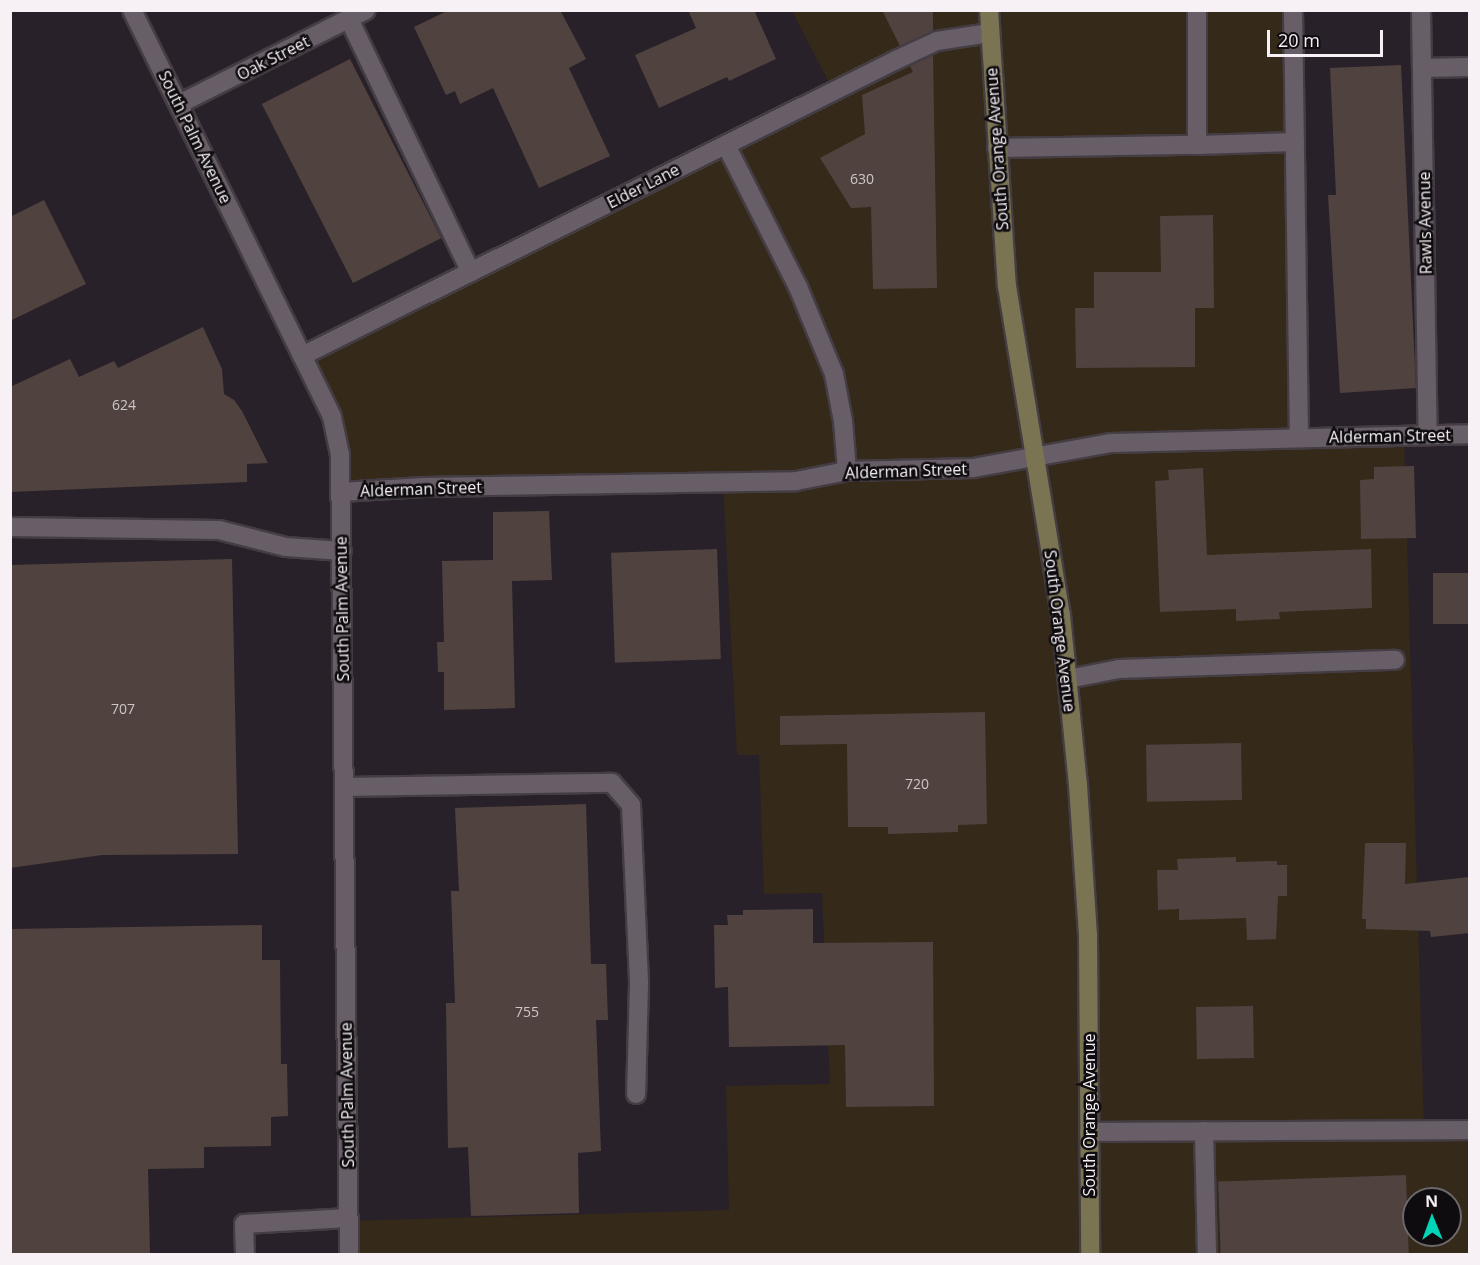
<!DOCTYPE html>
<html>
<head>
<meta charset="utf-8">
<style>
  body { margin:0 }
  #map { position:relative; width:1480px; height:1265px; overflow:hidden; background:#292129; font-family:"Open Sans",sans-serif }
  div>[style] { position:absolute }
  .commercial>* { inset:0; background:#35291a }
  .building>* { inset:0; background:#50433f; transform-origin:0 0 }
  .roads { filter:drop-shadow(2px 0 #443d43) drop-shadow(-2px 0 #443d43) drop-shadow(0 2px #443d43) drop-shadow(0 -2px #443d43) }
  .lane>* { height:18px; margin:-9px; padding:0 9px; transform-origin:9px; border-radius:9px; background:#685e67 }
  .street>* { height:18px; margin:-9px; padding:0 9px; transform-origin:9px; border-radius:9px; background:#685e67 }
  .secondary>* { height:18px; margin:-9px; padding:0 9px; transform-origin:9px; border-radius:9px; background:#7a7453 }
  span { translate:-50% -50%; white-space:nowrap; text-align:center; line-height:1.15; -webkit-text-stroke:5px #0f0c0f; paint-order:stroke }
  .number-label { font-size:14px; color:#cdc6c8 }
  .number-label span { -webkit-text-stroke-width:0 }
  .street-label { font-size:16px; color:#f7f1f6 }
  .frame { position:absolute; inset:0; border:12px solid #f7f1f6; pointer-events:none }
  .north { position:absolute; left:1402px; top:1187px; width:60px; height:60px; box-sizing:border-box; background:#0f0c0f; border:2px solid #6c686b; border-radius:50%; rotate:359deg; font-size:16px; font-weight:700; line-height:24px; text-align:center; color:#f7f1f6 }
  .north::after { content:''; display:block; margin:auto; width:21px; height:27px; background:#00d5b7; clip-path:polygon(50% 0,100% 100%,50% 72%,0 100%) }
  .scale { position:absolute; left:1267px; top:30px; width:116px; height:27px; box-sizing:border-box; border:3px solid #f7f1f6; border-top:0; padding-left:8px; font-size:18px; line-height:21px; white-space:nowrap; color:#f7f1f6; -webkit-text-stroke:4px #0f0c0f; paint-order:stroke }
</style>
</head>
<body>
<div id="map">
  <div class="commercial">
    <i style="clip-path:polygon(evenodd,792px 11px,1293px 11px,1299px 438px,1404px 435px,1424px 1130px,1469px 1130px,1469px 1254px,349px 1254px,348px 1221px,729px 1210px,726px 1086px,830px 1084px,822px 893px,764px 894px,759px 755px,737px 755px,723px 482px,341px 492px,340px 454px,302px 356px,833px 90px,792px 11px,1414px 1199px,1450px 1199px,1450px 1235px,1414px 1235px,1414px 1199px)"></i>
  </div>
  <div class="building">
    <i style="clip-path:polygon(449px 10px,560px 10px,586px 59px,569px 68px,610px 156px,539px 188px,493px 88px,460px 104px,455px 91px,446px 95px,414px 27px)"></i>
    <i style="clip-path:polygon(688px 10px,754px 10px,776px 59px,729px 81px,727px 77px,659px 108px,635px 55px,696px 28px)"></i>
    <i style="clip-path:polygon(882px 10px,933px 10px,933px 31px,900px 46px)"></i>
    <i style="clip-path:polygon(933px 55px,937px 288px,873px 289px,871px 207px,851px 208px,820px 158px,865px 134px,862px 95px,913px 72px,910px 66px)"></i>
    <i style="left:350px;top:59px;width:201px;height:99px;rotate:63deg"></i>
    <i style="clip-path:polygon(1401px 65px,1416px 388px,1340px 393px,1328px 195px,1336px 195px,1330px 68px)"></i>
    <i style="clip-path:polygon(44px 200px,86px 284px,10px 321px,10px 217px)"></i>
    <i style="clip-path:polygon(1213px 215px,1214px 308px,1195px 308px,1195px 367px,1076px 368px,1075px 308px,1094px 308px,1094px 272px,1161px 272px,1160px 216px)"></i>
    <i style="clip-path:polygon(203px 327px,222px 369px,224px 394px,234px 400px,242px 411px,268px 463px,247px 464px,247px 482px,10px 492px,10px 387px,70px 359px,79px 377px,114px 361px,118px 368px)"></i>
    <i style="clip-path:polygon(1414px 466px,1416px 538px,1361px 539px,1360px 480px,1374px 479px,1374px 467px)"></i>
    <i style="clip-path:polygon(1203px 468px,1207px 555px,1371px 549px,1372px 608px,1279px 612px,1280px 619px,1236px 621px,1236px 609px,1160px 612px,1155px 481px,1169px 480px,1168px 470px)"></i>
    <i style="clip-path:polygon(549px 511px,552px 580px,512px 581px,515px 708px,444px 710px,444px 672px,438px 672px,437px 642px,444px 642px,442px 561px,493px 560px,493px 512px)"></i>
    <i style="left:717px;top:549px;width:110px;height:106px;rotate:88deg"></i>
    <i style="clip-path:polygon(232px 559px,238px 854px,102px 855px,10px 868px,10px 565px)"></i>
    <i style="left:1470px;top:573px;width:51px;height:37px;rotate:90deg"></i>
    <i style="clip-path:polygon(985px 712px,987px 824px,958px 825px,958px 832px,888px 834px,888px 827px,848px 827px,847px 744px,780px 745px,780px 716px)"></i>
    <i style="left:1241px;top:743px;width:57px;height:95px;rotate:89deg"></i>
    <i style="clip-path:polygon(586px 804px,591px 964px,606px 964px,608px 1020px,596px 1020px,601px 1151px,578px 1153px,579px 1213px,471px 1216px,468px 1147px,448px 1148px,446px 1003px,455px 1003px,451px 891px,459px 891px,455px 808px)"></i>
    <i style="clip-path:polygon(1365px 843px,1406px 843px,1405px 884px,1470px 877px,1470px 933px,1431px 937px,1430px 931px,1366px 929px,1366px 919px,1362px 919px)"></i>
    <i style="clip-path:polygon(1236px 857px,1236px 862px,1277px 861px,1277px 865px,1287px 865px,1287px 896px,1278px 896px,1276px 939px,1247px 940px,1246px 918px,1179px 920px,1179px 909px,1158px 910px,1157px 870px,1178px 870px,1177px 859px)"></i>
    <i style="clip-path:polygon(813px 909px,813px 943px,933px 942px,934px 1106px,846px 1107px,845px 1045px,729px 1047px,728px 987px,715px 988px,714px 925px,728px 925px,727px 915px,743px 915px,743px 910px)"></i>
    <i style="clip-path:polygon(262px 925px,262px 960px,280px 960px,281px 1064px,287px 1064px,288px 1116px,271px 1117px,271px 1146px,204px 1147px,204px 1168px,148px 1169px,150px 1254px,10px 1254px,10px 929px)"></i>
    <i style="left:1253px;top:1006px;width:52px;height:57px;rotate:89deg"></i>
    <i style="left:1406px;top:1175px;width:79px;height:188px;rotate:88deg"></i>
  </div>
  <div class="roads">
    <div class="lane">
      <i style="left:349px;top:19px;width:281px;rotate:64.3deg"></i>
      <i style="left:726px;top:145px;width:159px;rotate:63.1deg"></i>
      <i style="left:798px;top:287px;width:94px;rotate:67.5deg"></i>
      <i style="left:834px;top:374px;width:48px;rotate:79.2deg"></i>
      <i style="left:843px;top:421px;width:50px;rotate:85.4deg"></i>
      <i style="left:302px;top:356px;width:661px;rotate:-26.49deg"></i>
      <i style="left:894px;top:61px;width:47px;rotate:-24.9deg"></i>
      <i style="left:937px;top:41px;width:53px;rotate:-8.7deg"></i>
      <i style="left:10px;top:527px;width:209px;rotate:0.8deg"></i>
      <i style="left:219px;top:530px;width:69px;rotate:14.2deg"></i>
      <i style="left:286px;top:547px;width:56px;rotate:4.1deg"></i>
      <i style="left:1068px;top:679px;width:52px;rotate:-11.1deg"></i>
      <i style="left:1119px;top:669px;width:276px;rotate:-1.9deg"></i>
      <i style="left:344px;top:787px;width:268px;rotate:-0.9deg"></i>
      <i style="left:612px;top:783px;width:29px;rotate:49deg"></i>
      <i style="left:631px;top:805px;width:178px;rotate:87.4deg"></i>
      <i style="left:639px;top:983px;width:111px;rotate:91.5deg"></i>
      <i style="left:1204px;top:1131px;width:123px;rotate:88.6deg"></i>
      <i style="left:1089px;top:1132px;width:381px;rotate:-0.3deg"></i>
      <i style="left:245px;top:1254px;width:30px;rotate:-92deg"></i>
      <i style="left:244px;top:1224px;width:104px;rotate:-3.3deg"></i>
    </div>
    <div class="street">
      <i style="left:132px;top:10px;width:453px;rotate:63.8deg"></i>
      <i style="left:332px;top:417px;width:38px;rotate:78deg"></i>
      <i style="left:340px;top:454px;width:800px;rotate:89.36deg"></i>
      <i style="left:1197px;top:10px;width:135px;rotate:90deg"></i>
      <i style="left:1197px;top:145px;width:98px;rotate:-1.8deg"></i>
      <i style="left:1293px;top:10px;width:428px;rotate:89.2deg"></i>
      <i style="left:1421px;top:10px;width:425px;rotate:89.1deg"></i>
      <i style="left:1422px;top:68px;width:48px;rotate:-1.2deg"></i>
      <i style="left:179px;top:104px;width:209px;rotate:-26.7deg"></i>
      <i style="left:997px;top:148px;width:200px;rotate:-0.9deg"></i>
      <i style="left:341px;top:492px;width:83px;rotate:-3.4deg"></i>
      <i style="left:424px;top:487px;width:372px;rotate:-0.9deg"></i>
      <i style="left:796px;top:481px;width:52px;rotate:-11.1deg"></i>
      <i style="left:847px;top:471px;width:126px;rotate:-1.4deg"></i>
      <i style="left:973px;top:468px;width:140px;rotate:-10.3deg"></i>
      <i style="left:1111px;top:443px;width:359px;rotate:-1.4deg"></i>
    </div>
    <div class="secondary">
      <i style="left:989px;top:10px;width:277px;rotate:86.3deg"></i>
      <i style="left:1007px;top:286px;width:333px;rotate:80.7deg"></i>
      <i style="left:1061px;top:615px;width:171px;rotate:84.3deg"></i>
      <i style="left:1078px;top:785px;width:150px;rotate:86.2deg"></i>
      <i style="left:1088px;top:935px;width:319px;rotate:89.6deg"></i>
    </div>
  </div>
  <div class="number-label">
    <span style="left:862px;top:179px">630</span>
    <span style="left:124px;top:405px">624</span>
    <span style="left:123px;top:709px">707</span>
    <span style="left:917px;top:784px">720</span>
    <span style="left:527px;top:1012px">755</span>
  </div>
  <div class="street-label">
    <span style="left:273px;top:58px;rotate:-27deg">Oak Street</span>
    <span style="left:195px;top:137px;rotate:64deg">South Palm Avenue</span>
    <span style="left:997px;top:149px;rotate:-94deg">South Orange Avenue</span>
    <span style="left:643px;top:186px;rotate:-27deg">Elder Lane</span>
    <span style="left:1425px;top:223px;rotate:-91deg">Rawls Avenue</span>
    <span style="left:1390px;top:436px;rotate:-1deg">Alderman Street</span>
    <span style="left:906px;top:471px;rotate:-2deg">Alderman Street</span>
    <span style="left:421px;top:489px;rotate:-2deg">Alderman Street</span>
    <span style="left:342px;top:609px;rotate:-91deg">South Palm Avenue</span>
    <span style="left:1060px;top:631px;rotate:83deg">South Orange Avenue</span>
    <span style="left:347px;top:1095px;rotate:-91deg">South Palm Avenue</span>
    <span style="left:1089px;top:1115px;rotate:-90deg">South Orange Avenue</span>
  </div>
  <div class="frame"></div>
  <div class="north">N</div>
  <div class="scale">20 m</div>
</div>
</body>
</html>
